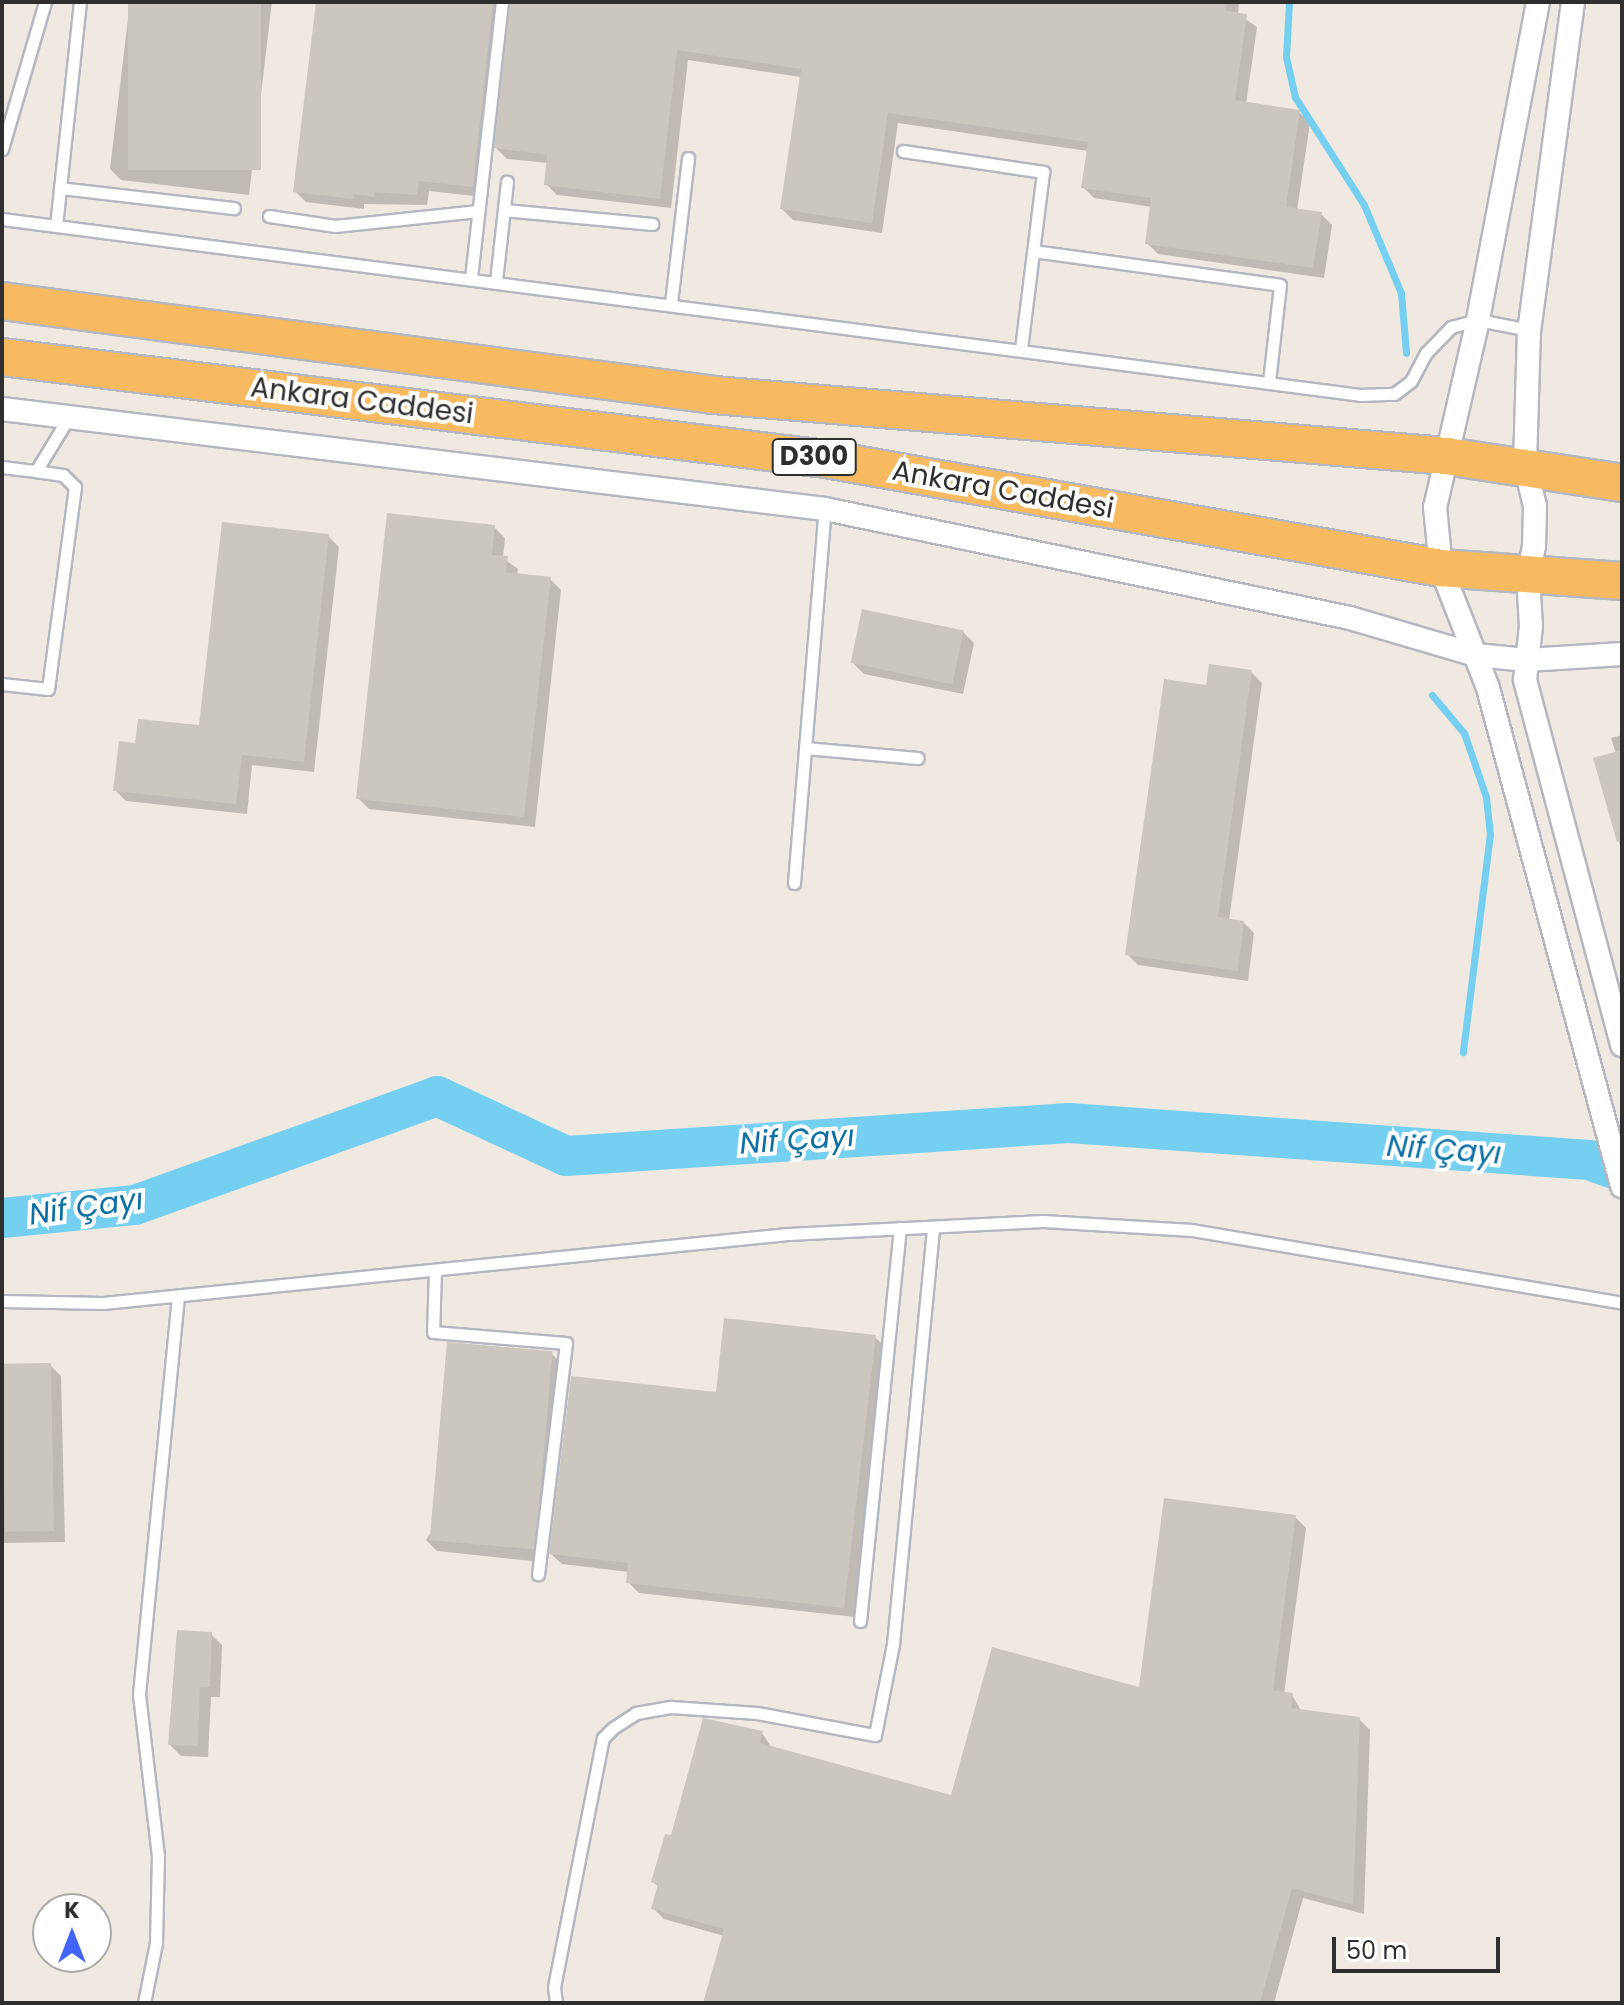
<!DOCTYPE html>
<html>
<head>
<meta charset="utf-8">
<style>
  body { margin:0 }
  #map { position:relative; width:1624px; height:2005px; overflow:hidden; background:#efe9e1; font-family:Poppins,sans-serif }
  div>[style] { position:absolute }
  .shadow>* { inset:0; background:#0003 }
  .stream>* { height:7px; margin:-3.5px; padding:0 3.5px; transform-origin:3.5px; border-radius:3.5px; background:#75cff0 }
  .river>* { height:40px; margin:-20px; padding:0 20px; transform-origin:20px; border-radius:20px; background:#75cff0 }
  .building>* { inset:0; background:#cbc7bf; transform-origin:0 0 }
  .roads { filter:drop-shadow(2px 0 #b4b7c1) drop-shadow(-2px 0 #b4b7c1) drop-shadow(0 2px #b4b7c1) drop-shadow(0 -2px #b4b7c1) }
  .service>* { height:11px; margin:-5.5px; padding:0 5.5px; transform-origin:5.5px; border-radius:5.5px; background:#fff }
  .minor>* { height:22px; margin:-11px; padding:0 11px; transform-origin:11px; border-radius:11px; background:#fff }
  .trunk>* { height:36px; margin:-18px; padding:0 18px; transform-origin:18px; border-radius:18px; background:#f8ba60 }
  span { translate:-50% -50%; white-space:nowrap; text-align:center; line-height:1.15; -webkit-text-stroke:8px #fff; paint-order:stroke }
  .shield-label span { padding:2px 6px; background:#fff; border:2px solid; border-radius:6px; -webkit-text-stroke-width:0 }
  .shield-label { font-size:26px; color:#2e2e2e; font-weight:700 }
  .street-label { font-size:28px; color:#2e2e2e }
  .water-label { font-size:30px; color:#0d6fa3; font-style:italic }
  .frame { position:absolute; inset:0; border:4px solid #2e2e2e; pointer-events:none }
  .north { position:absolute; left:32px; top:1893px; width:80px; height:80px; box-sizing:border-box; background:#fff; border:2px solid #ababab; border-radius:50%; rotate:0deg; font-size:22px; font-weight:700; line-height:32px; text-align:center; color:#2e2e2e }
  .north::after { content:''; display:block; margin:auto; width:28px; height:36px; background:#4264fb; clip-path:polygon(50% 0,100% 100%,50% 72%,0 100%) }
  .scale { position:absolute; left:1332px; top:1937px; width:168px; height:36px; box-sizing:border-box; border:4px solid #2e2e2e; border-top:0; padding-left:10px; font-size:24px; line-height:28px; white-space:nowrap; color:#2e2e2e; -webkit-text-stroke:6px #fff; paint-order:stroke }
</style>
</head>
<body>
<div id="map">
  <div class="shadow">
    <i style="clip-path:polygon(130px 2px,272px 2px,249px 195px,121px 180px,110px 169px)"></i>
    <i style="clip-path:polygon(318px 2px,1239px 2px,1238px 14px,1257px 27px,1246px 104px,1299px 112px,1310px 123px,1297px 210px,1321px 214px,1332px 225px,1324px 278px,1158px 254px,1147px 243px,1152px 207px,1094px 198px,1083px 187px,1088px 151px,898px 123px,882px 233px,793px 220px,782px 209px,801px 77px,688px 60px,671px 208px,557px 195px,546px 184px,548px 163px,507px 159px,496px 148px,512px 5px,504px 12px,483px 197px,429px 191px,427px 205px,364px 204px,364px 209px,306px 202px,295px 191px)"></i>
    <i style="clip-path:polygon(494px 527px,505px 538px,503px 558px,518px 569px,517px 575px,550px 579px,561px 590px,535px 827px,369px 809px,358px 798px)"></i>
    <i style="clip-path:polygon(328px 536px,339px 547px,314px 772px,252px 765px,247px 814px,126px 801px,115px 790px,137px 745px,201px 728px)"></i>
    <i style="clip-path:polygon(963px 632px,974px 643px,963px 694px,864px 674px,853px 663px)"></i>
    <i style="clip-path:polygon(1251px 672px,1262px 683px,1229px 920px,1243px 922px,1254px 933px,1248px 981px,1138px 965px,1127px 954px,1208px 688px)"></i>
    <i style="clip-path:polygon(1622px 735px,1622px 852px,1595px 760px,1616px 754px,1611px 738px)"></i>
    <i style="clip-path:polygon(875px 1337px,886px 1348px,855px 1617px,639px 1593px,628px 1582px,629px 1572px,562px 1564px,551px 1554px,718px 1394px)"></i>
    <i style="clip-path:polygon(552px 1354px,563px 1365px,542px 1562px,437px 1551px,426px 1540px)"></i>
    <i style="clip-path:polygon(50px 1365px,61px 1376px,65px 1542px,2px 1543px,2px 1366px)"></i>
    <i style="clip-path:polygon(1295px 1517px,1306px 1528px,1284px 1694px,1292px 1695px,1302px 1712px,1359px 1719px,1370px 1730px,1364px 1914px,1303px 1898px,1274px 2003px,705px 2003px,724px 1936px,664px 1919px,653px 1908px,659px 1887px,653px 1882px,672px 1837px,762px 1733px,772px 1748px,952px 1797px,1141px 1690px)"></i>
    <i style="clip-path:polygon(211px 1634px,222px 1645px,220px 1697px,211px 1697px,208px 1757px,181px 1756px,170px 1745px)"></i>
  </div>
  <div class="stream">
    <i style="left:1289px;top:2px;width:55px;rotate:93.1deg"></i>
    <i style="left:1286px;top:57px;width:41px;rotate:77.3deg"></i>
    <i style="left:1295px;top:97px;width:128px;rotate:57.4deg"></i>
    <i style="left:1364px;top:205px;width:95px;rotate:67.2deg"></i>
    <i style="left:1401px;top:293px;width:60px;rotate:85.2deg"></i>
    <i style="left:1432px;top:695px;width:50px;rotate:49.9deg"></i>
    <i style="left:1464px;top:733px;width:68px;rotate:71deg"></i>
    <i style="left:1486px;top:797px;width:37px;rotate:84deg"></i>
    <i style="left:1490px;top:834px;width:220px;rotate:97.1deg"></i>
  </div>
  <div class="river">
    <i style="left:2px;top:1218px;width:134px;rotate:-5.6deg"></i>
    <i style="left:135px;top:1205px;width:321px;rotate:-19.8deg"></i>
    <i style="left:437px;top:1096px;width:142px;rotate:24.9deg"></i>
    <i style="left:566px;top:1156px;width:504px;rotate:-3.75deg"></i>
    <i style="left:1069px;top:1123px;width:521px;rotate:4.07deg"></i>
    <i style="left:1589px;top:1160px;width:35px;rotate:20deg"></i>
  </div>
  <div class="building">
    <i style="left:128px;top:2px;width:133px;height:168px"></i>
    <i style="clip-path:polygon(316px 2px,493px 2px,473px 187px,419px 181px,417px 195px,375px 192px,374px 197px,354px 194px,353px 199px,293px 192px)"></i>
    <i style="clip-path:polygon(510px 2px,1227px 2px,1226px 11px,1247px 14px,1235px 100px,1300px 110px,1286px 207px,1322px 212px,1313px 268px,1145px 244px,1151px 198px,1081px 188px,1088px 142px,888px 113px,872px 223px,780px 209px,801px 69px,677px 50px,660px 199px,544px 185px,547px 155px,494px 148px)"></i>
    <i style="clip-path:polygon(387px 513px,495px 525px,492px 555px,508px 556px,506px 572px,551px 577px,524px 817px,356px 799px)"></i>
    <i style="clip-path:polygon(222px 522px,329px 534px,304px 762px,242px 755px,236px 804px,113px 791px,119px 741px,135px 743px,138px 719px,199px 725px)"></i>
    <i style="left:862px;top:609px;width:104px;height:55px;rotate:12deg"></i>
    <i style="clip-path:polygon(1209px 664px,1252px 670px,1218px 917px,1244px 921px,1238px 971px,1125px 955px,1164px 679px,1206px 685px)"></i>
    <i style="clip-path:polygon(1622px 750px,1622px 841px,1617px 842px,1593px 758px)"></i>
    <i style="clip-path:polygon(724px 1318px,876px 1335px,844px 1608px,626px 1583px,628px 1563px,549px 1554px,571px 1376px,716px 1392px)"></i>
    <i style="left:447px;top:1342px;width:106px;height:199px;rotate:5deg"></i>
    <i style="left:51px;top:1363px;width:168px;height:49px;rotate:89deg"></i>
    <i style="clip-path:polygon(1164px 1498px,1296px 1515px,1273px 1690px,1293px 1693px,1291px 1708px,1360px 1717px,1353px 1905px,1292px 1888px,1260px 2003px,703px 2003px,724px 1929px,651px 1909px,658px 1884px,651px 1882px,665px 1834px,671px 1835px,703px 1718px,763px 1731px,760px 1743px,951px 1795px,992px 1647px,1139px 1687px)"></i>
    <i style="clip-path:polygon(177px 1630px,212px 1632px,210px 1687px,200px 1687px,198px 1746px,168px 1745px)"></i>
  </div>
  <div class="roads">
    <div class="service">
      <i style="left:2px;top:149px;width:153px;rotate:-73.7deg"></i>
      <i style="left:903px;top:151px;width:142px;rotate:8.5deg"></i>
      <i style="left:1043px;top:172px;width:177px;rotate:97.1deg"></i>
      <i style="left:60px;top:188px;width:175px;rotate:6.6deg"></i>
      <i style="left:504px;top:210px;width:149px;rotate:5.4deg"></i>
      <i style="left:269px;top:216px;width:67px;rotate:8.6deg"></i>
      <i style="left:335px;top:226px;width:144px;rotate:-6deg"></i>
      <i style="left:2px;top:219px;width:1369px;rotate:7.38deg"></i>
      <i style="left:1360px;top:395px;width:34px;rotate:-2deg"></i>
      <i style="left:1394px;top:394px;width:21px;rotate:-37deg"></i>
      <i style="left:1411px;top:381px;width:32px;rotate:-62deg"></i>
      <i style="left:1426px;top:353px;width:36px;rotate:-46deg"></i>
      <i style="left:1451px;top:327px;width:28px;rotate:-15deg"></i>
      <i style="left:1478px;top:320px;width:52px;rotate:11.1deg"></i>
      <i style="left:56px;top:226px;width:225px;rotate:-83.9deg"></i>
      <i style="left:1033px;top:251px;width:249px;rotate:7.8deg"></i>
      <i style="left:1280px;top:285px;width:98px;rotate:96.5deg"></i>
      <i style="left:471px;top:278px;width:278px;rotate:-83.6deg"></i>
      <i style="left:496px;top:281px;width:100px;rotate:-83.7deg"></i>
      <i style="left:671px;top:303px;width:146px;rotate:-83.3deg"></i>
      <i style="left:2px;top:467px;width:34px;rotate:7deg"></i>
      <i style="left:36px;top:471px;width:63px;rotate:-58.6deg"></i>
      <i style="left:2px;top:684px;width:46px;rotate:6.2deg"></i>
      <i style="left:48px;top:689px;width:204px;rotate:-82.4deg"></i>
      <i style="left:75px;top:487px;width:17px;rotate:-135deg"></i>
      <i style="left:63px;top:475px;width:27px;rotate:-172deg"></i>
      <i style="left:805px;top:748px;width:113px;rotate:5.1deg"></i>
      <i style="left:794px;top:883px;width:375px;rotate:-85.3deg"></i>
      <i style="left:435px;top:1270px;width:62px;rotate:91.8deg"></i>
      <i style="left:433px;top:1332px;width:133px;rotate:4.7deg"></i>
      <i style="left:566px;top:1343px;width:233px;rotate:96.9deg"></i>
      <i style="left:2px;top:1301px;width:101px;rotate:1.1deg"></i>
      <i style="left:103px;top:1303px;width:688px;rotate:-5.75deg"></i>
      <i style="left:788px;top:1234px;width:255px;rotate:-2.9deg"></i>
      <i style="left:1043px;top:1221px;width:149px;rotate:3.5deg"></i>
      <i style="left:1192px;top:1230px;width:436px;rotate:9.6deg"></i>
      <i style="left:860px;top:1621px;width:395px;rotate:-84.2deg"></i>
      <i style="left:144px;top:2003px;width:61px;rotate:-78.7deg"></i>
      <i style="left:156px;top:1943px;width:87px;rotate:-88.7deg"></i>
      <i style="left:158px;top:1856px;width:163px;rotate:-96.7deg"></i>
      <i style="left:139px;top:1694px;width:400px;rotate:-84.4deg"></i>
      <i style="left:556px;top:2003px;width:16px;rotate:-97deg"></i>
      <i style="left:554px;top:1987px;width:254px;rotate:-78.9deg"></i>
      <i style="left:603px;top:1738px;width:14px;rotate:-45deg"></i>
      <i style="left:613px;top:1728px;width:27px;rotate:-33deg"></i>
      <i style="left:636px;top:1713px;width:36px;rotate:-10deg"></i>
      <i style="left:671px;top:1707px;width:86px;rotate:4deg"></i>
      <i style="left:757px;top:1713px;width:120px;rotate:10.6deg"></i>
      <i style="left:875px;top:1735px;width:93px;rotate:-78.8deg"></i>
      <i style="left:893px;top:1644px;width:419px;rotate:-84.5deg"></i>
    </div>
    <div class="minor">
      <i style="left:1538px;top:2px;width:324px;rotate:100.7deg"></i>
      <i style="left:1478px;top:320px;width:192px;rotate:102.9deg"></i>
      <i style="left:1435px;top:507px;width:61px;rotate:84.4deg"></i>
      <i style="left:1441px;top:568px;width:129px;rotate:68.6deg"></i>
      <i style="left:1488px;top:688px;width:516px;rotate:74.94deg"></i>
      <i style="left:1573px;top:2px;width:331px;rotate:97.6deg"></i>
      <i style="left:1529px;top:330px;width:135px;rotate:91.7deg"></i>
      <i style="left:1525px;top:465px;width:42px;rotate:76.3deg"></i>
      <i style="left:1535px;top:506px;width:40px;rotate:91.4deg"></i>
      <i style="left:1534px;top:546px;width:32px;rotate:101deg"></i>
      <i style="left:1528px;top:577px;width:49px;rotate:86.5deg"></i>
      <i style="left:1531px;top:626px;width:54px;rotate:96.3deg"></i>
      <i style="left:1525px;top:680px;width:378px;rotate:75.1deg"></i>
      <i style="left:2px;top:409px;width:829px;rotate:6.93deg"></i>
      <i style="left:825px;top:509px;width:536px;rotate:11.73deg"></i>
      <i style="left:1350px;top:618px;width:131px;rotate:16.4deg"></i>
      <i style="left:1476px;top:655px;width:51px;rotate:5.6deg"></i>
      <i style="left:1527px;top:660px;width:95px;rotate:-3.6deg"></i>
    </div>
    <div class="trunk">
      <i style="left:2px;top:301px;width:718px;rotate:7.52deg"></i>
      <i style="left:714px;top:395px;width:735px;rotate:4.76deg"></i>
      <i style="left:1446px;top:456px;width:178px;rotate:8.7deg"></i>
      <i style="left:2px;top:357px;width:830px;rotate:7.06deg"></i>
      <i style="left:826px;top:459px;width:625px;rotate:10.05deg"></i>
      <i style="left:1441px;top:568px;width:181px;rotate:4.1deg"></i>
    </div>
  </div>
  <div class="shield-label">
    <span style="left:814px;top:457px">D300</span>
  </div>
  <div class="street-label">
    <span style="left:362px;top:401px;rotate:7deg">Ankara Caddesi</span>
    <span style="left:1003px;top:490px;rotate:10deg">Ankara Caddesi</span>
  </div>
  <div class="water-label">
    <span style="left:797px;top:1140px;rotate:-4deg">Nif Çayı</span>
    <span style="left:1444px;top:1150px;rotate:4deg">Nif Çayı</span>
    <span style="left:86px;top:1207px;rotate:-8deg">Nif Çayı</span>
  </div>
  <div class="frame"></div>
  <div class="north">K</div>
  <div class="scale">50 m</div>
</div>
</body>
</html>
